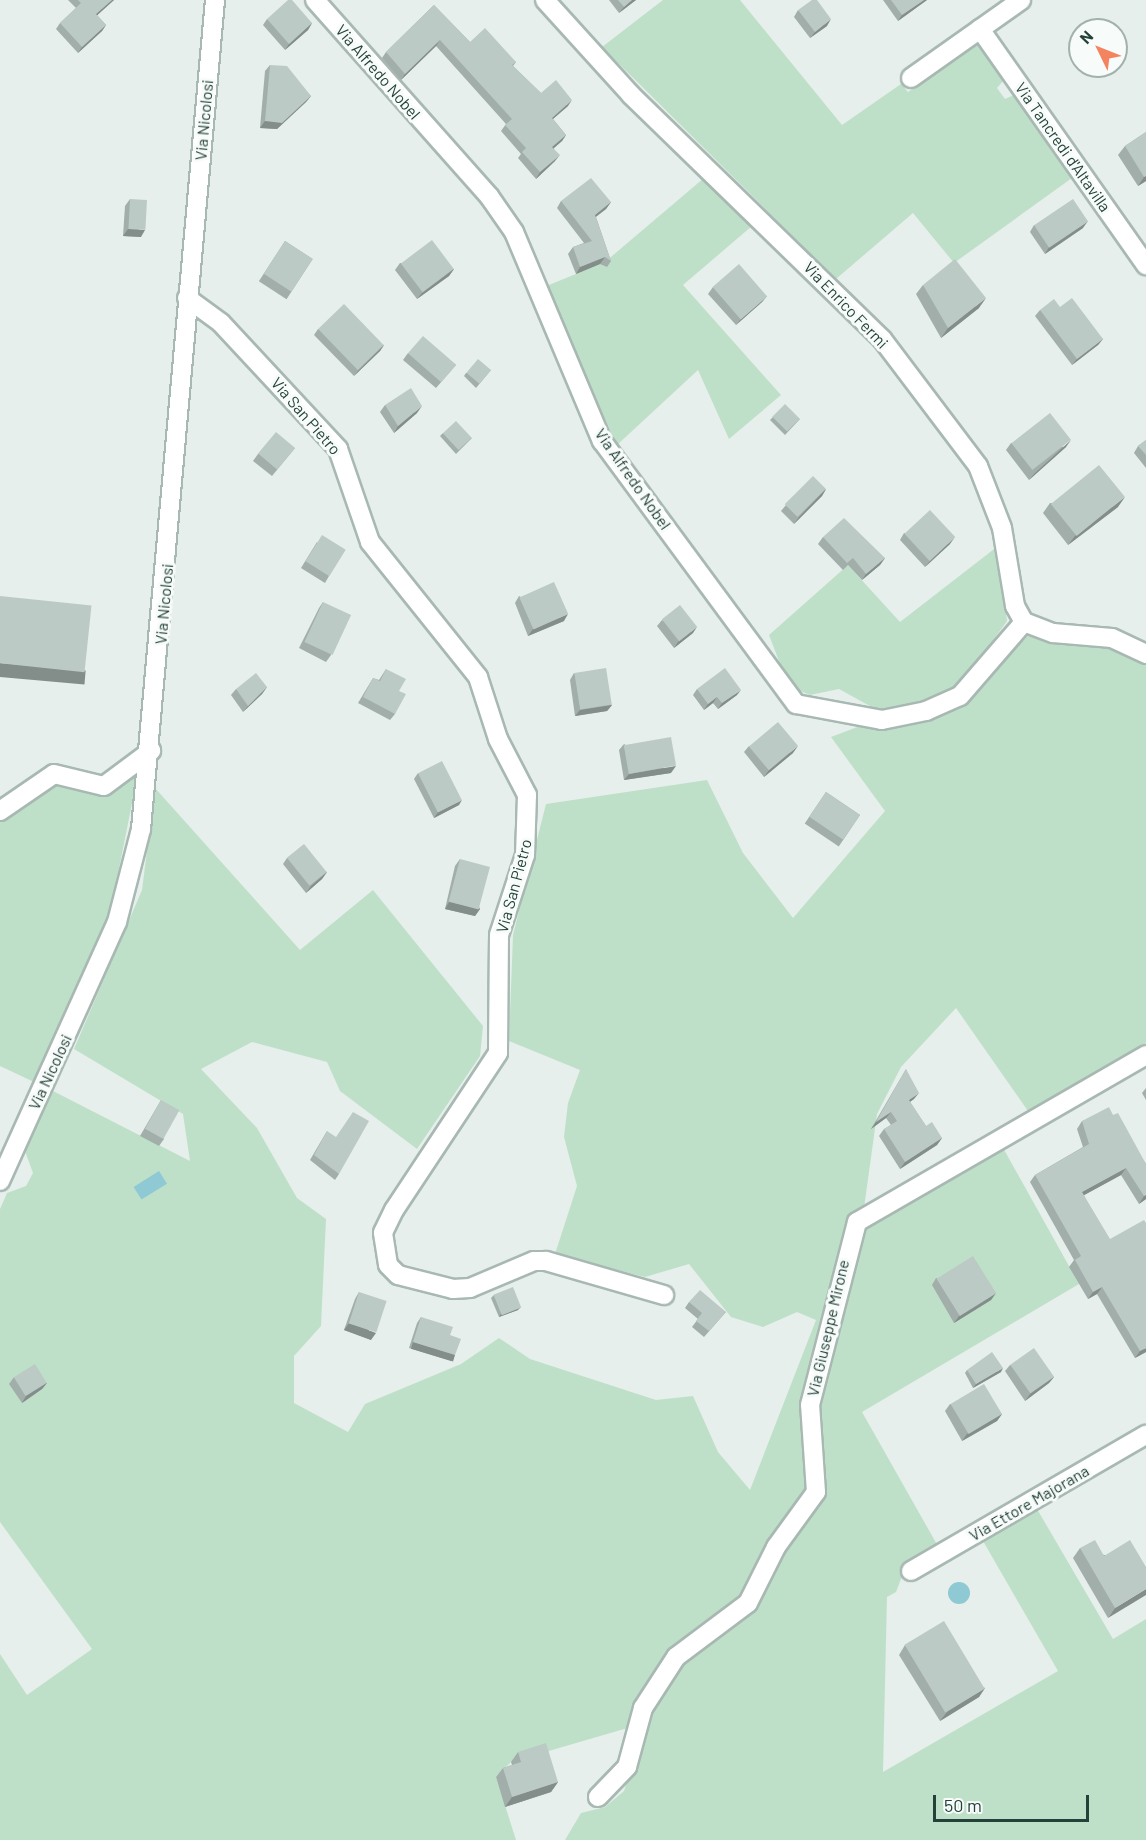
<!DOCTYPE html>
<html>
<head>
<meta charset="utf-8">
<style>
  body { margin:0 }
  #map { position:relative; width:1146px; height:1840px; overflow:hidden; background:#e6efeb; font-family:Barlow,sans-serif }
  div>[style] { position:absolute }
  .green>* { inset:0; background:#bfe0c8 }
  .water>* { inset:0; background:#8ec9d4; transform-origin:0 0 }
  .round { border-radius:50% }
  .roads { filter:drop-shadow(2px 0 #a8b8b2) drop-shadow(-2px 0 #a8b8b2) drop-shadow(0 2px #a8b8b2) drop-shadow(0 -2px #a8b8b2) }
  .street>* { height:18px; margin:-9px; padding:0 9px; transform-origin:9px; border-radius:9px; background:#fff }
  .secondary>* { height:18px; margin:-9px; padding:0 9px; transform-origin:9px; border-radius:9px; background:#fff }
  .wall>* { inset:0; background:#a1aea9; transform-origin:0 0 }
  .shaded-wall>* { inset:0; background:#838d89; transform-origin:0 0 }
  .building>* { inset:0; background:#bbcac4; transform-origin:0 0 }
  span { translate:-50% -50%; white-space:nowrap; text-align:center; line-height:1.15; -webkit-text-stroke:6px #f7fbf9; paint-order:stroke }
  .street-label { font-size:16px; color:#24423a }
  .north { position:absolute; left:1068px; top:18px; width:60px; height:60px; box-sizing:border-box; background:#f7fbf9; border:2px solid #a3b1ad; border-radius:50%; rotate:313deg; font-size:16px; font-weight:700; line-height:24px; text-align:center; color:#24423a }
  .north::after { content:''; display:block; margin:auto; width:21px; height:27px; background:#f4845f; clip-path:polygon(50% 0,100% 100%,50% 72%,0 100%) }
  .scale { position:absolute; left:933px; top:1795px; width:156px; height:27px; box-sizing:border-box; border:3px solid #24423a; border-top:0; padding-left:8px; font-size:18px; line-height:21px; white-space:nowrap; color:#24423a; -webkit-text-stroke:4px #f7fbf9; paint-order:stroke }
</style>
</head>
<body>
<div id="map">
  <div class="green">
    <i style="clip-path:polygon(663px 0,740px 0,842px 125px,901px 84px,908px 92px,977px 43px,1004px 80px,997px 88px,1005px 99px,1014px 95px,1072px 178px,954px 263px,913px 213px,836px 279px,602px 47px)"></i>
    <i style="clip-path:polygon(704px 178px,752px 226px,683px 285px,781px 395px,729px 439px,698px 370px,617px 445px,544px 287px,605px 262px)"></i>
    <i style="clip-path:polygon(998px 546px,1007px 621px,961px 685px,934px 700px,877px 710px,839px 689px,810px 695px,798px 690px,784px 674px,769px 635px,848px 565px,900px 622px)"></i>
    <i style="clip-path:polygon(1028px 636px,1122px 648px,1146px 661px,1146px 1043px,1028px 1111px,956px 1008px,901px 1067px,877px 1114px,864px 1208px,824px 1324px,811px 1490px,759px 1578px,733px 1608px,693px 1632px,668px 1659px,631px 1727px,511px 1762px,496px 1777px,516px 1840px,0 1840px,0 1654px,27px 1695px,92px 1649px,0 1522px,0 1209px,7px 1193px,26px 1186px,33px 1173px,25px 1151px,53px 1091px,190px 1161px,183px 1114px,74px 1049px,142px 890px,155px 788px,300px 950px,373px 890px,483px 1026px,480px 1056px,417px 1149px,340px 1091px,327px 1062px,252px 1042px,201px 1069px,257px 1128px,297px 1198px,326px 1219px,321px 1326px,294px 1356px,294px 1403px,348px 1432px,365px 1404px,461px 1364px,499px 1338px,530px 1359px,656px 1400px,693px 1396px,718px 1452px,750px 1490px,816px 1320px,797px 1312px,763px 1327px,731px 1317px,689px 1264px,645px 1277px,555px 1254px,577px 1186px,564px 1137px,568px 1103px,580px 1070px,509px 1041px,513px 935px,546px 804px,707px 780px,743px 853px,793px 918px,885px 811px,831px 737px,860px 726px,900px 723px,963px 701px)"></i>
    <i style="clip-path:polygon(139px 768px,111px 909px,34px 1082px,0 1066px,0 817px,57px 779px,82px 789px)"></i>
    <i style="clip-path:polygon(1002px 1146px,1079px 1284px,862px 1412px,939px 1548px,907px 1563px,896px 1592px,887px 1597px,883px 1772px,1058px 1671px,983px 1541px,1037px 1509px,1113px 1639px,1146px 1619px,1146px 1840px,565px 1840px,581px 1813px,605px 1807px,624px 1791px,648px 1716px,679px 1662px,763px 1594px,778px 1558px,820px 1494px,816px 1404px,858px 1232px)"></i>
  </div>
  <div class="water">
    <i style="left:159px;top:1171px;width:15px;height:30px;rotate:58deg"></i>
    <i class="round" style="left:948px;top:1582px;width:22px;height:22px"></i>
  </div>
  <div class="roads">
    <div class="street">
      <i style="left:315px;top:0;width:262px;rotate:48.4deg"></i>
      <i style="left:489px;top:196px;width:44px;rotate:55.2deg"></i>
      <i style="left:514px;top:232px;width:227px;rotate:67.2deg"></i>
      <i style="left:602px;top:441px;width:327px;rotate:53.6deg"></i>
      <i style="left:796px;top:704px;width:87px;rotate:10.5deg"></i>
      <i style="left:882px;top:720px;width:45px;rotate:-11.6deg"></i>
      <i style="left:926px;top:711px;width:37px;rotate:-24deg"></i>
      <i style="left:960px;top:696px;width:98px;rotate:-49.1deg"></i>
      <i style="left:545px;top:0;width:128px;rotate:47.8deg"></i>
      <i style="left:631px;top:95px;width:350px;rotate:44.2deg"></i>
      <i style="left:882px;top:339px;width:159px;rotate:52.9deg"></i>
      <i style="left:978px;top:466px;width:66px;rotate:68.8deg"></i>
      <i style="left:1002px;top:528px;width:79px;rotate:80.5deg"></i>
      <i style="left:1015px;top:606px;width:18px;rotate:61deg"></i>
      <i style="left:1024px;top:622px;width:31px;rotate:21deg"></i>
      <i style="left:1053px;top:633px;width:59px;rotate:4.8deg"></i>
      <i style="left:1112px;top:638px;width:38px;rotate:25deg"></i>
      <i style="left:980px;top:29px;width:289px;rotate:54.9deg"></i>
      <i style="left:911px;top:78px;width:135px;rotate:-35.3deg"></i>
      <i style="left:187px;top:298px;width:42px;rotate:36.3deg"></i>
      <i style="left:221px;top:323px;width:172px;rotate:47.1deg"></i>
      <i style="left:338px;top:449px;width:98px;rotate:71deg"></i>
      <i style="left:370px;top:542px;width:173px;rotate:51.3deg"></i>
      <i style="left:478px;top:677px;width:65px;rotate:72.1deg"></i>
      <i style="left:498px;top:739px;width:63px;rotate:62.6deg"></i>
      <i style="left:527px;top:795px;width:60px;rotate:91.9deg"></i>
      <i style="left:525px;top:855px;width:84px;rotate:108deg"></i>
      <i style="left:499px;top:935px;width:118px;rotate:90.5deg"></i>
      <i style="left:498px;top:1053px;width:188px;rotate:123.5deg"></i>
      <i style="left:394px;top:1210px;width:25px;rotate:116deg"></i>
      <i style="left:383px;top:1233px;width:32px;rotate:81deg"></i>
      <i style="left:388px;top:1265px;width:14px;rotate:45deg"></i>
      <i style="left:398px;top:1275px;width:57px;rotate:14.3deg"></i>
      <i style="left:453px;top:1289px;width:17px;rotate:-3deg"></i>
      <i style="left:470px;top:1288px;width:69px;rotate:-22.9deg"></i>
      <i style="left:534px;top:1261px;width:12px"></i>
      <i style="left:546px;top:1261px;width:123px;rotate:16.1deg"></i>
      <i style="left:0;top:811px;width:65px;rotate:-34.4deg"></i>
      <i style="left:54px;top:774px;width:51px;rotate:13.5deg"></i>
      <i style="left:104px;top:786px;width:59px;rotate:-36.7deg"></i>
      <i style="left:911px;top:1571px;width:272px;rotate:-30.1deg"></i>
      <i style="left:598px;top:1797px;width:42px;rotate:-46deg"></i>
      <i style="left:627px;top:1767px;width:61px;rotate:-74.8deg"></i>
      <i style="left:643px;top:1708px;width:61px;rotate:-57.1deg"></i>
      <i style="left:676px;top:1657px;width:90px;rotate:-36.9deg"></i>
      <i style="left:748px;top:1603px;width:63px;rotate:-63.4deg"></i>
      <i style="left:776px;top:1547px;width:68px;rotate:-54deg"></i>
      <i style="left:816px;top:1492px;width:87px;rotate:-93.9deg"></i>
      <i style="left:810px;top:1405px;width:189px;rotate:-75.6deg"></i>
      <i style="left:857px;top:1222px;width:334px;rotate:-30deg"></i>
    </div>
    <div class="secondary">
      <i style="left:0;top:1181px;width:284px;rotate:-65.7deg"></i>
      <i style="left:117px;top:922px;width:96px;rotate:-75.5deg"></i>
      <i style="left:141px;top:829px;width:832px;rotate:-84.9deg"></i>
    </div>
  </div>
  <div class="wall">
    <i style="clip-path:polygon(68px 0,114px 0,97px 15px,106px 25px,102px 31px,78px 53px,56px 29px,60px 23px,76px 8px)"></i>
    <i style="clip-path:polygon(609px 0,636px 0,619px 13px)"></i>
    <i style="clip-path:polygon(883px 0,927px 0,898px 21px)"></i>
    <i style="clip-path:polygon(434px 5px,470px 42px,516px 62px,513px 66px,541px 93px,568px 106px,553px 119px,566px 135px,562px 141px,554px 148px,555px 161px,536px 179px,518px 158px,521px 154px,501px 131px,506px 124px,436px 46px,401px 80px,382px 58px,386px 52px)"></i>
    <i style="clip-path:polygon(798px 10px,827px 26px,810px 38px,794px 17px)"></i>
    <i style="clip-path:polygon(267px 19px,312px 23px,308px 30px,285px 50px,263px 25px)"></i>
    <i style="clip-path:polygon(270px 65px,311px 96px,306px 102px,277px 129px,260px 128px,265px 71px)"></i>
    <i style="clip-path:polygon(1146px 132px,1146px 181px,1138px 186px,1118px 155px,1125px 146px)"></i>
    <i style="clip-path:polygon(130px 199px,141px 237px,123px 236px,125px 206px)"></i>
    <i style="clip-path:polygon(561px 201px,611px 202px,606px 209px,596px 217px,611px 261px,607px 267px,600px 264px,576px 274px,568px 254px,573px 247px,584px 243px,557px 208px)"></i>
    <i style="clip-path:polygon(1034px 225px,1083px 228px,1045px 254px,1030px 232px)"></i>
    <i style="left:285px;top:241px;width:33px;height:48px;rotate:33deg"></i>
    <i style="clip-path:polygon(400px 263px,454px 269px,449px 276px,417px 299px,395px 270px)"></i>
    <i style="clip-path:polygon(923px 285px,979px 308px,941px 338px,916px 294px)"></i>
    <i style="clip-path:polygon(713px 287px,767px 296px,762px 302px,736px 325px,708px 294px)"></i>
    <i style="clip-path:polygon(1060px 307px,1103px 339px,1098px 345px,1072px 365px,1035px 316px,1040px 310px)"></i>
    <i style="clip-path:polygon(318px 329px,384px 345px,380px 351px,354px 376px,314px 335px)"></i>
    <i style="clip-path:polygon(408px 353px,456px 365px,436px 388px,403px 360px)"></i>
    <i style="clip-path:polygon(491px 370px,476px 388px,464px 376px,466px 373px)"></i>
    <i style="clip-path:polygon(385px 405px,417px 413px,394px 433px,380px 412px)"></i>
    <i style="clip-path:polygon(773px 417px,800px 419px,785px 435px,770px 420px)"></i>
    <i style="clip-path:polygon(443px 433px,472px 438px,456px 454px,440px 436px)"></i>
    <i style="clip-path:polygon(1146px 440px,1146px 468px,1134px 453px,1138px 446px)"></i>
    <i style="clip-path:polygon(1011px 443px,1066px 447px,1029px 480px,1006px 450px)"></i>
    <i style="clip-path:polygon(295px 448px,272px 476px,253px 461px,258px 454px)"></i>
    <i style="clip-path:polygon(826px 489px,822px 496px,794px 524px,781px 511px,786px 505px)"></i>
    <i style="clip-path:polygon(1050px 503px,1118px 507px,1068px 545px,1043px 513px)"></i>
    <i style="clip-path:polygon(904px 533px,950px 544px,925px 567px,900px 540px)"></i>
    <i style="clip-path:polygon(823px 537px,885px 558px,880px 565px,862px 580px,848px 565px,843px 570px,818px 544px)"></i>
    <i style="clip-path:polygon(317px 542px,329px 576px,325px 583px,301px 568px)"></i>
    <i style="clip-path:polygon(519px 596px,564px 621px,528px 636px,515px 603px)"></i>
    <i style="clip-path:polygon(323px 602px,331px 655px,326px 662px,299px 648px,319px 608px)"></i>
    <i style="clip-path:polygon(662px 620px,693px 633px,674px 648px,657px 626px)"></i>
    <i style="clip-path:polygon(386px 669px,399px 691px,395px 714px,390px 720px,358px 703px,373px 678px,379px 680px)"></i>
    <i style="clip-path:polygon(574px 673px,612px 705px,607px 711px,575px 716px,570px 680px)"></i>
    <i style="clip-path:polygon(267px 687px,262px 694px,243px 712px,231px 695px,236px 689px)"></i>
    <i style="clip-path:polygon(697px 689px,737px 695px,718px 709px,713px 703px,704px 710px,693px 695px)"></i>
    <i style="clip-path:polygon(624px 744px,671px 773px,624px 780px,619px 750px)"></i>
    <i style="clip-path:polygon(749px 746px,793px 753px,764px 777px,744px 752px)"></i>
    <i style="clip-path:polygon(418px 773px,459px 805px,434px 818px,414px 779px)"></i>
    <i style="left:826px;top:792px;width:41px;height:38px;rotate:34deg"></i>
    <i style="clip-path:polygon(287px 858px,327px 872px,322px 879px,306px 893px,283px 864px)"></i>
    <i style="clip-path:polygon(460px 859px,480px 909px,475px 916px,445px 909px,455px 866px)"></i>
    <i style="clip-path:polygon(906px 1069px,914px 1099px,910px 1102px,926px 1126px,942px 1138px,937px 1145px,900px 1169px,879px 1136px,884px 1129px,891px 1125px,886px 1118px,871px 1129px)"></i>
    <i style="clip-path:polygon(1146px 1088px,1146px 1100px,1142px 1093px)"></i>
    <i style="clip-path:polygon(161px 1100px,164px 1139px,159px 1146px,140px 1136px)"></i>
    <i style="clip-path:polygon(1113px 1115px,1146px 1164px,1146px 1199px,1139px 1204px,1121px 1175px,1084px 1195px,1146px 1352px,1135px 1358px,1097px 1294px,1088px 1299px,1069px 1267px,1074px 1260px,1030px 1182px,1035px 1175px,1083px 1147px,1077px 1129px,1082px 1121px)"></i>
    <i style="clip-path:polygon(327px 1131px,339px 1174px,335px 1180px,310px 1160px)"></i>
    <i style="clip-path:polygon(936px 1278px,996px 1293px,991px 1300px,954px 1323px,932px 1285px)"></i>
    <i style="clip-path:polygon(359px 1292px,371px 1340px,344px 1330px,355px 1299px)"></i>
    <i style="clip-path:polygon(494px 1295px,518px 1310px,499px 1317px,491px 1298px)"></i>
    <i style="clip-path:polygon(689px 1302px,726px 1312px,704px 1337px,692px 1327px,698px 1319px,685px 1308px)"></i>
    <i style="clip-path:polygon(421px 1317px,450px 1335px,455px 1355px,451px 1361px,409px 1348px,417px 1323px)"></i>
    <i style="clip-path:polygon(1010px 1365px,1054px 1377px,1049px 1383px,1025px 1401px,1005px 1371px)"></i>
    <i style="clip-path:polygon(967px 1370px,1001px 1372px,973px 1388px,965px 1373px)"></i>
    <i style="clip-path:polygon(14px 1377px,47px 1383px,42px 1389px,22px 1403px,9px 1384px)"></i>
    <i style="clip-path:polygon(950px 1404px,1002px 1414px,997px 1421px,962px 1441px,945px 1411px)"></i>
    <i style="clip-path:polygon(1080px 1548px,1146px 1567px,1108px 1618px,1073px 1558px)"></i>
    <i style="clip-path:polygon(905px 1645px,985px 1688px,979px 1697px,940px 1721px,899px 1655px)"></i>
    <i style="clip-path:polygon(518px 1752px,558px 1782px,551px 1792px,505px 1807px,496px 1777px,503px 1768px,512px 1765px,511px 1762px)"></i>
  </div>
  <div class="shaded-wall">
    <i style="clip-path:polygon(112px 0,114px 0,92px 20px,96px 14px)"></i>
    <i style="clip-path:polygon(632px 0,636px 0,619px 13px,624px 7px)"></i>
    <i style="clip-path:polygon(924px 0,927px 0,898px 21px,902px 15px)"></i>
    <i style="clip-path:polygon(831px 19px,827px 26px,810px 38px,815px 32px)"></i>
    <i style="clip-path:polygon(312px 23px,308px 30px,285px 50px,289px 44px)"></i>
    <i style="clip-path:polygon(106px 25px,102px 31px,78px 53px,82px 47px)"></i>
    <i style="clip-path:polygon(440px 40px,436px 46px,401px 80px,405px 74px)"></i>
    <i style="clip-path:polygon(311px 96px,306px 102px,277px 129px,260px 128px,265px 121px)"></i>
    <i style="clip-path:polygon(572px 100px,568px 106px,547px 124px,552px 118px)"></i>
    <i style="clip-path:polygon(566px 135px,562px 141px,548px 153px,552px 147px)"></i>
    <i style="clip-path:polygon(560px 155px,555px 161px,536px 179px,540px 172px)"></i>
    <i style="clip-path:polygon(1146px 176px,1146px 181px,1138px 186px,1144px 177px)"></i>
    <i style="clip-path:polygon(611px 202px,606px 209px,590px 221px,595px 215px)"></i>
    <i style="clip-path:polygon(1088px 221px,1083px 228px,1045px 254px,1049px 247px)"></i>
    <i style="clip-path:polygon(128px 229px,145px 230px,141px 237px,123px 236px)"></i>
    <i style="clip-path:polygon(605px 257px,600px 264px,576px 274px,580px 267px)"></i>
    <i style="clip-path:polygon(454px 269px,449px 276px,417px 299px,422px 293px)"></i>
    <i style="clip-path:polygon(767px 296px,762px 302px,736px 325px,741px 319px)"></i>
    <i style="clip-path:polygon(986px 298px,979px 308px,941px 338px,948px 328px)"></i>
    <i style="clip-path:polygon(1103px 339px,1098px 345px,1072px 365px,1077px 359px)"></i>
    <i style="clip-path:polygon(384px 345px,380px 351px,354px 376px,358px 371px)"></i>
    <i style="clip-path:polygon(422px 406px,417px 413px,394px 433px,398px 426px)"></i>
    <i style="clip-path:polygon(1071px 440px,1066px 447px,1029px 480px,1034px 474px)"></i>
    <i style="clip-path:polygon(826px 489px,822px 496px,794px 524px,799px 517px)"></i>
    <i style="clip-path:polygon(1125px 497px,1118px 507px,1068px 545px,1075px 536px)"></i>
    <i style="clip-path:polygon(955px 537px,950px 544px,925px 567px,930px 561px)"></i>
    <i style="clip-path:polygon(885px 558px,880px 565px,862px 580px,866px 574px)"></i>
    <i style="clip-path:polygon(568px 614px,564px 621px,528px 636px,533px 629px)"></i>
    <i style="clip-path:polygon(697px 627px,693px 633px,674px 648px,678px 642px)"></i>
    <i style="left:0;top:663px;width:86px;height:14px;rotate:5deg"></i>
    <i style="clip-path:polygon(267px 687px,262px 694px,243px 712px,248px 706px)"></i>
    <i style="clip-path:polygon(741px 690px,737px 695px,718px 709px,722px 703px)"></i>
    <i style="clip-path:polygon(717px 697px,713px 703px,704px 710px,708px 704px)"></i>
    <i style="clip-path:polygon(612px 705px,607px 711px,575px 716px,580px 710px)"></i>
    <i style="clip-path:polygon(798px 746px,793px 753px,764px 777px,769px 770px)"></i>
    <i style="clip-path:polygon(676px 766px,671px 773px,624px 780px,629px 774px)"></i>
    <i style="clip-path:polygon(462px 800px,459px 805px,434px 818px,438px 812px)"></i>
    <i style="clip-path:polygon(327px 872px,322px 879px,306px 893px,311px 886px)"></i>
    <i style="clip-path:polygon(449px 902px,480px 909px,475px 916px,445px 909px)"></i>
    <i style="clip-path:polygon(919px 1093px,914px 1099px,904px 1106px,909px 1100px)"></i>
    <i style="clip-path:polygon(891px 1112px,886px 1118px,871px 1129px,876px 1122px)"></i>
    <i style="clip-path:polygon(942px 1138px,937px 1145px,900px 1169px,905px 1162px)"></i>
    <i style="clip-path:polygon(1126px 1168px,1121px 1175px,1077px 1199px,1082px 1192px)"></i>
    <i style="clip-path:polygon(1146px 1195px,1146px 1199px,1139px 1204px,1144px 1196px)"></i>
    <i style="clip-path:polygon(1102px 1287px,1097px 1294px,1088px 1299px,1093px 1292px)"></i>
    <i style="clip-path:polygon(996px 1293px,991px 1300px,954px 1323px,959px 1316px)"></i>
    <i style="clip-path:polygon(521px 1307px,518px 1310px,499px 1317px,501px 1314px)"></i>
    <i style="clip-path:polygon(349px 1323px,376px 1333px,371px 1340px,344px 1330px)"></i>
    <i style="left:413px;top:1342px;width:44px;height:7px;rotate:17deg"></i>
    <i style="clip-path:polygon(1146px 1348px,1146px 1352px,1135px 1358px,1140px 1351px)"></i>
    <i style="clip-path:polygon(1003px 1368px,1001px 1372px,973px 1388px,976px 1384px)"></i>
    <i style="clip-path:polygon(1054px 1377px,1049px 1383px,1025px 1401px,1030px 1394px)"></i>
    <i style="clip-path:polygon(47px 1383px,42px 1389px,22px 1403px,26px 1396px)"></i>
    <i style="clip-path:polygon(1002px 1414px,997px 1421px,962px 1441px,967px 1434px)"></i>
    <i style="clip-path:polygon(1146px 1589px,1146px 1595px,1108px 1618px,1115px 1608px)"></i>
    <i style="clip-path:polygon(985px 1688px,979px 1697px,940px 1721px,947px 1712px)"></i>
    <i style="clip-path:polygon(558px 1782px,551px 1792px,505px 1807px,512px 1797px)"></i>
  </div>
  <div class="building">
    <i style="clip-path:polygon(78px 0,112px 0,96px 14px,106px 25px,82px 47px,60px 23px,81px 3px)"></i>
    <i style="clip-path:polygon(288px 0,292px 0,312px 23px,289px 44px,267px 19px)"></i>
    <i style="clip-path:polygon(618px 0,632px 0,624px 7px)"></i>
    <i style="clip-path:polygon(812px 0,817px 0,831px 19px,815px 32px,798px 10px)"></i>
    <i style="clip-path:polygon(891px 0,924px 0,902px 15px)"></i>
    <i style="clip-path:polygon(434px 5px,470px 42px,485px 28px,516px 62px,512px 65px,541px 93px,556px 80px,572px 100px,552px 118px,566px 135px,552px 147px,560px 155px,540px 172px,522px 152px,526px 148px,505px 125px,512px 119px,440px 40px,405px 74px,386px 52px)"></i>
    <i style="clip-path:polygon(270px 65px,287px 66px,311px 96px,282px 123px,265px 121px)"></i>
    <i style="clip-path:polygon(1146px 132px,1146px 176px,1144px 177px,1125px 146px)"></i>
    <i style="clip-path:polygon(591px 178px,611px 202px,595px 215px,611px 261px,605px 257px,580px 267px,573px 247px,592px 241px,561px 201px)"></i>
    <i style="left:130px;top:199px;width:17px;height:30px;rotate:3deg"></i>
    <i style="left:1073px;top:199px;width:27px;height:47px;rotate:56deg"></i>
    <i style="left:432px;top:240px;width:36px;height:39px;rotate:53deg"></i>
    <i style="left:285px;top:241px;width:33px;height:39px;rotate:33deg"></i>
    <i style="clip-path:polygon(955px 259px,986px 298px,948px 328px,923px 285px)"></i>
    <i style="left:739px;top:264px;width:43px;height:35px;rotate:49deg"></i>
    <i style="clip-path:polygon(1072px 298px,1103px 339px,1077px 359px,1040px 310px,1054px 299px,1060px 307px)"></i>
    <i style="left:344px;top:304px;width:57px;height:36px;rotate:46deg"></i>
    <i style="left:423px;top:336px;width:44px;height:23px;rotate:41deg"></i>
    <i style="left:478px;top:359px;width:17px;height:18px;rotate:40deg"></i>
    <i style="clip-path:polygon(411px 388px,422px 406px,398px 426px,385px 405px)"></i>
    <i style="left:785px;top:404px;width:21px;height:18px;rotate:45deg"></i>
    <i style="left:1050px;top:413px;width:34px;height:49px;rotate:52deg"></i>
    <i style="left:456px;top:421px;width:23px;height:18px;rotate:47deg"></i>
    <i style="left:276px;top:432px;width:25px;height:28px;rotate:40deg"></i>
    <i style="clip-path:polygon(1146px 440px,1146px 455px,1138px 446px)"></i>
    <i style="left:1099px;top:465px;width:41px;height:62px;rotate:51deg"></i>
    <i style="left:813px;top:476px;width:18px;height:40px;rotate:45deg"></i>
    <i style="left:930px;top:510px;width:37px;height:35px;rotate:47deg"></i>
    <i style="clip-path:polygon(844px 518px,885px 558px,866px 574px,853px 558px,847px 563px,823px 537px)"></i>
    <i style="left:322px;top:535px;width:28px;height:31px;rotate:32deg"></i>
    <i style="left:554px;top:582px;width:35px;height:38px;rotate:66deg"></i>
    <i style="left:0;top:596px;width:92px;height:67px;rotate:6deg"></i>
    <i style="left:323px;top:602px;width:31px;height:44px;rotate:25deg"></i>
    <i style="left:680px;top:605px;width:28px;height:23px;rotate:52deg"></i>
    <i style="left:606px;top:668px;width:37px;height:32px;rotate:81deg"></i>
    <i style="clip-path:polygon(725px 668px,741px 690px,722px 703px,717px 697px,708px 704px,697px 689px)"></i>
    <i style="clip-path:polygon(386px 669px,406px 679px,399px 691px,406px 694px,395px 714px,363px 697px,373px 678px,380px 681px)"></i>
    <i style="clip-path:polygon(256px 673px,267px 687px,248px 706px,236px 689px)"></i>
    <i style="left:778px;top:722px;width:31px;height:38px;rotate:50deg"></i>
    <i style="left:671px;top:737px;width:29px;height:48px;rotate:80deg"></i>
    <i style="left:442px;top:761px;width:44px;height:27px;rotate:63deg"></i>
    <i style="left:826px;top:792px;width:41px;height:30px;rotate:34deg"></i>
    <i style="left:304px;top:844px;width:36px;height:22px;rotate:51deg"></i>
    <i style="left:460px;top:859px;width:31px;height:44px;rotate:15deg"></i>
    <i style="clip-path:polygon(906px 1069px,919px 1093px,909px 1100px,926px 1126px,932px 1122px,942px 1138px,905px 1162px,884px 1129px,897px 1121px,891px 1112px,876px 1122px)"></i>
    <i style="left:161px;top:1100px;width:21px;height:33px;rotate:29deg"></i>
    <i style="clip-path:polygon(1109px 1107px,1113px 1115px,1118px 1113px,1146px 1164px,1146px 1195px,1144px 1196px,1126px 1168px,1082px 1192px,1110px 1239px,1144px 1220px,1146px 1223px,1146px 1348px,1140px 1351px,1102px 1287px,1093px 1292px,1075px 1260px,1081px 1256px,1035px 1175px,1089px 1144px,1082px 1121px)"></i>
    <i style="clip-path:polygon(353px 1112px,369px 1121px,339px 1174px,314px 1155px,327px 1131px,336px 1137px)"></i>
    <i style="left:973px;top:1256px;width:44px;height:43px;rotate:58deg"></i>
    <i style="left:513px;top:1287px;width:22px;height:21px;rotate:68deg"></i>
    <i style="clip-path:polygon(700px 1290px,726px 1312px,709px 1331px,696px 1321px,702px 1313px,689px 1302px)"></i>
    <i style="left:359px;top:1292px;width:29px;height:33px;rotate:18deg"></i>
    <i style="clip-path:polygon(421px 1317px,453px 1327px,450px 1335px,461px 1339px,455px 1355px,413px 1342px)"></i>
    <i style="left:1034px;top:1348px;width:35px;height:29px;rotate:55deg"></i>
    <i style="clip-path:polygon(992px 1352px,1003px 1368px,976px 1384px,967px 1370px)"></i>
    <i style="left:35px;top:1364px;width:22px;height:25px;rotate:58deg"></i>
    <i style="left:984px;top:1384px;width:35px;height:39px;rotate:59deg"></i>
    <i style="clip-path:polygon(1095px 1540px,1104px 1556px,1130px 1540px,1146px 1567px,1146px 1589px,1115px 1608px,1080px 1548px)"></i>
    <i style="left:944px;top:1621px;width:79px;height:46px;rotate:59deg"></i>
    <i style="clip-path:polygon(546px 1743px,558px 1782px,512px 1797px,503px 1768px,521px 1762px,518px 1752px)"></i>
  </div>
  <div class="street-label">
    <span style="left:378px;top:72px;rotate:49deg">Via Alfredo Nobel</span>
    <span style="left:204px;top:120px;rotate:-85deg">Via Nicolosi</span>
    <span style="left:1063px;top:147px;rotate:55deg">Via Tancredi d'Altavilla</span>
    <span style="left:846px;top:305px;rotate:46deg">Via Enrico Fermi</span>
    <span style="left:306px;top:416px;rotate:49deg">Via San Pietro</span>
    <span style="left:633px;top:479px;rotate:55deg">Via Alfredo Nobel</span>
    <span style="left:164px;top:604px;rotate:-85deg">Via Nicolosi</span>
    <span style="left:514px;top:886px;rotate:-75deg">Via San Pietro</span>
    <span style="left:50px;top:1072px;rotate:-65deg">Via Nicolosi</span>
    <span style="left:828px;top:1328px;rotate:-77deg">Via Giuseppe Mirone</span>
    <span style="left:1029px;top:1503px;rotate:-30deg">Via Ettore Majorana</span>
  </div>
  <div class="north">N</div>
  <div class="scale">50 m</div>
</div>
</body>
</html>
